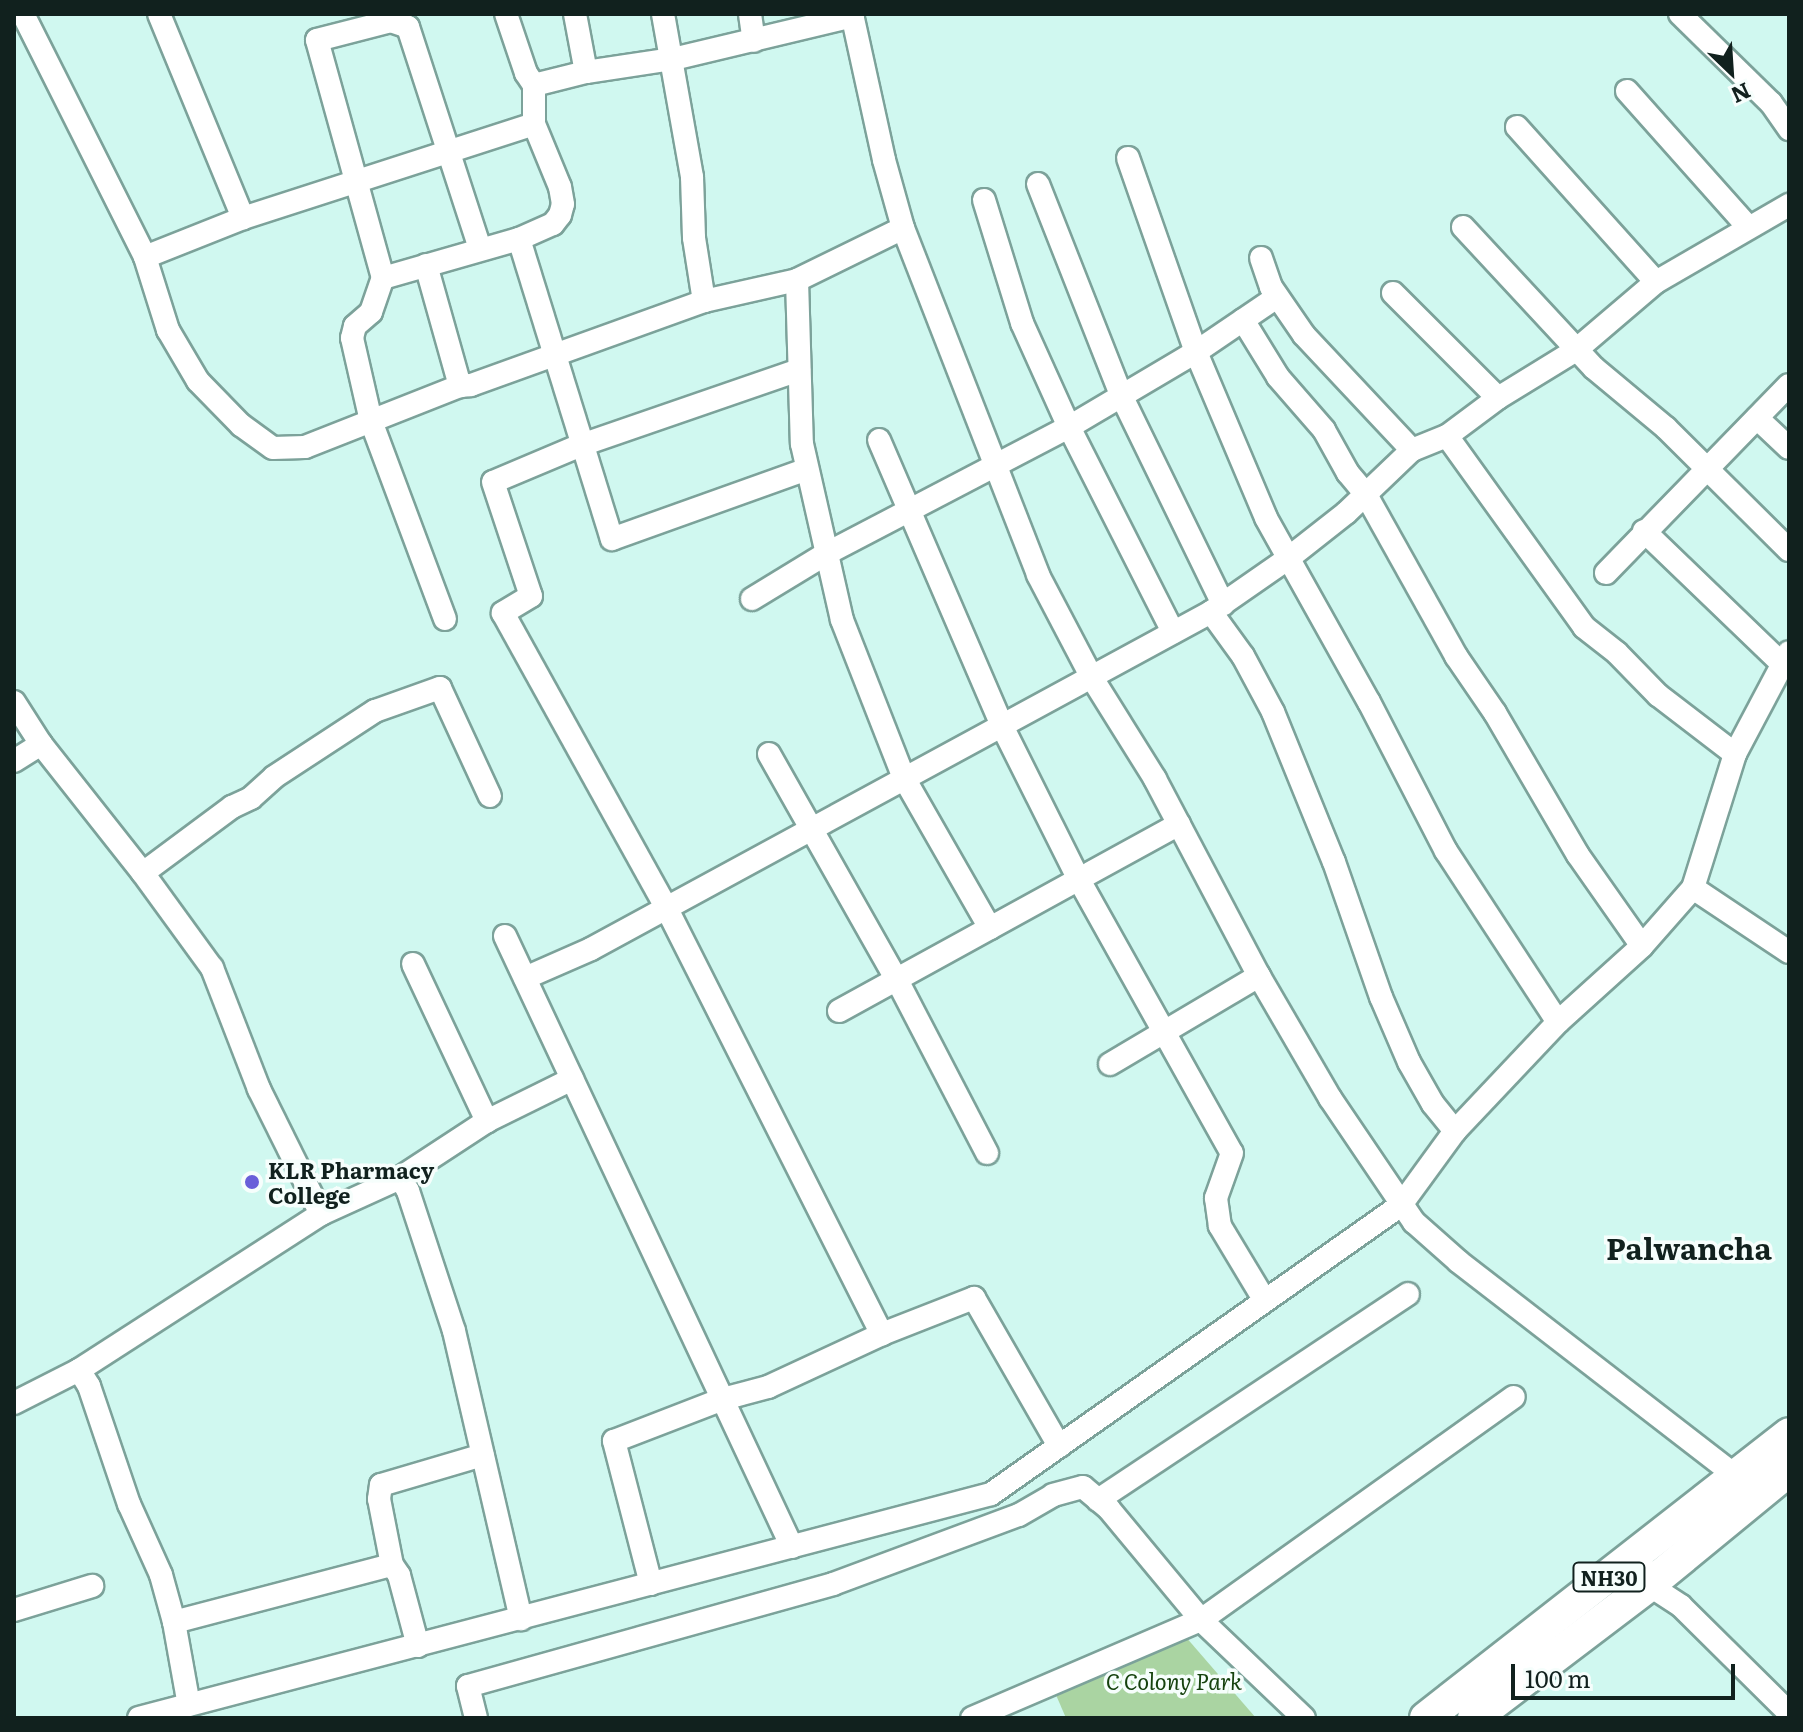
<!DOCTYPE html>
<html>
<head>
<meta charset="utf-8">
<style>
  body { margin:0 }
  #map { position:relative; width:1803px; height:1732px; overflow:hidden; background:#d0f8f0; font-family:Literata,serif }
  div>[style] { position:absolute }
  .green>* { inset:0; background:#aad4a2 }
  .roads { filter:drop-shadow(2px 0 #7ca29a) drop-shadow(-2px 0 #7ca29a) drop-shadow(0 2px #7ca29a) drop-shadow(0 -2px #7ca29a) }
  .minor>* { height:22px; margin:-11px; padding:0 11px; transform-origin:11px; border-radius:11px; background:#fff }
  .highway>* { height:32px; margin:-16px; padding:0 16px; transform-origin:16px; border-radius:16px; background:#fff }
  .dots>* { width:22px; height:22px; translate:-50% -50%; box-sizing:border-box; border:4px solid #f6fefc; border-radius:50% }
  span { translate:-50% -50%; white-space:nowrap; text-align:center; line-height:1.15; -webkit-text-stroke:7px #f6fefc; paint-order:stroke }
  .shield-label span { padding:2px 6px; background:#f6fefc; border:2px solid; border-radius:6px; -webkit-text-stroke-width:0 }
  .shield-label { font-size:20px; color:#11211e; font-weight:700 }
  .poi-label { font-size:22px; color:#11211e; font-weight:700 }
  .left { translate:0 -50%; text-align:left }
  .park-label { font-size:22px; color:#16420e; font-style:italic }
  .district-label { font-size:30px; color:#11211e; font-weight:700 }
  .frame { position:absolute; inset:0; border:16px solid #11211e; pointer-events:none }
  .north { position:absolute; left:1691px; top:32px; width:80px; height:80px; -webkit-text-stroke:6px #f6fefc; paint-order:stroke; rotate:155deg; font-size:22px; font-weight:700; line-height:32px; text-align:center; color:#11211e }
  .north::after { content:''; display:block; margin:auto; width:28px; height:36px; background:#11211e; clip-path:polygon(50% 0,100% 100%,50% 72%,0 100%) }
  .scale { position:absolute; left:1511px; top:1664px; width:224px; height:36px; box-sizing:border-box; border:4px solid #11211e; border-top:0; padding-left:10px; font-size:24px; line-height:28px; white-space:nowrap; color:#11211e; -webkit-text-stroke:6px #f6fefc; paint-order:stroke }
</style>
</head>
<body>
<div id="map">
  <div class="green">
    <i style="clip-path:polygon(1185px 1636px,1256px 1718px,1066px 1718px,1056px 1695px)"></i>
  </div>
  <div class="roads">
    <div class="minor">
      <i style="left:23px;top:14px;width:272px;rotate:63.3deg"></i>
      <i style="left:145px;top:257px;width:77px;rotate:72.5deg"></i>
      <i style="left:168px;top:330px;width:59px;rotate:59.5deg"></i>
      <i style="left:198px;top:381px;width:62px;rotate:45.7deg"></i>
      <i style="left:241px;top:425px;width:39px;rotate:36deg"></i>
      <i style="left:273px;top:448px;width:32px;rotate:-2deg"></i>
      <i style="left:305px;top:447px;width:71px;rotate:-21.5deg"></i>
      <i style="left:371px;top:421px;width:85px;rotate:-102.9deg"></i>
      <i style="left:352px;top:338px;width:12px;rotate:-76deg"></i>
      <i style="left:355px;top:326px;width:21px;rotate:-41deg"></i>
      <i style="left:371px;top:312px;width:36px;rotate:-71deg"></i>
      <i style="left:383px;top:278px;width:247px;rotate:-105.5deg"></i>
      <i style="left:317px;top:40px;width:76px;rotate:-14.4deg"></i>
      <i style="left:391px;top:21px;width:18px;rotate:19deg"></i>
      <i style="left:408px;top:27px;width:232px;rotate:72deg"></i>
      <i style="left:159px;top:14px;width:221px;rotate:67.6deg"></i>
      <i style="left:575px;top:14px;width:59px;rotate:79.3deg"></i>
      <i style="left:663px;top:14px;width:166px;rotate:79.9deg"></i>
      <i style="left:692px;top:177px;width:61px;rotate:88.1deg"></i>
      <i style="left:694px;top:238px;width:64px;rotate:81deg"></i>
      <i style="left:750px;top:14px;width:27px;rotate:82deg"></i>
      <i style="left:852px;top:14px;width:149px;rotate:77.6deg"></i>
      <i style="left:884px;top:160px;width:71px;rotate:74.4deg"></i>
      <i style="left:903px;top:228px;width:372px;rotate:68.7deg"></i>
      <i style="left:1038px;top:575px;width:116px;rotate:62.3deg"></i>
      <i style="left:1092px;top:678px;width:119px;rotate:58deg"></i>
      <i style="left:1155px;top:779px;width:223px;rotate:62.2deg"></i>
      <i style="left:1259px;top:976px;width:141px;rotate:59.8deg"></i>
      <i style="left:1330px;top:1098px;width:150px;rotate:55.9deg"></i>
      <i style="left:1414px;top:1222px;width:60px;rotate:41.6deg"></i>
      <i style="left:1459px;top:1262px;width:349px;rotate:37.7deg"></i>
      <i style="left:1680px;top:14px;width:127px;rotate:44.4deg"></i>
      <i style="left:1771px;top:103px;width:32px;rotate:55deg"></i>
      <i style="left:534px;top:85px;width:54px;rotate:-14deg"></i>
      <i style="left:586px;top:72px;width:88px;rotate:-8.5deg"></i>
      <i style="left:673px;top:59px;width:185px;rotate:-13.4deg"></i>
      <i style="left:1627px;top:91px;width:182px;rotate:48.3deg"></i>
      <i style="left:1517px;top:127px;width:208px;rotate:48.1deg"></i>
      <i style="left:1128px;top:158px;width:206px;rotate:70.7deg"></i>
      <i style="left:1196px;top:352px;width:180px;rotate:67.1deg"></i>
      <i style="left:1266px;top:518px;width:211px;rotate:60.8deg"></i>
      <i style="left:1369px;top:702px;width:168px;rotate:62.7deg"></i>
      <i style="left:1446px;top:851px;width:204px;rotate:56.8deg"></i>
      <i style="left:1038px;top:184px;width:227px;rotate:68.5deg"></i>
      <i style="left:1121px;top:395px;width:233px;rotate:64deg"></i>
      <i style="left:984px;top:200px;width:129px;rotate:72.8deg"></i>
      <i style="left:1022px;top:323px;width:114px;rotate:65.7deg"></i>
      <i style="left:1069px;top:427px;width:230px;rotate:63.1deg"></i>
      <i style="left:1463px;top:227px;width:192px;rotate:47.1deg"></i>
      <i style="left:1594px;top:368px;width:94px;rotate:39.8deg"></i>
      <i style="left:1666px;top:428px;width:173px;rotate:44.8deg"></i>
      <i style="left:519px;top:239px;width:314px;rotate:72.8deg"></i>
      <i style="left:612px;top:539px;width:207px;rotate:-19.7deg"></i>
      <i style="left:145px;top:257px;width:105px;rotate:-21.7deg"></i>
      <i style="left:243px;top:218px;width:306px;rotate:-17.9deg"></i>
      <i style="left:1261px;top:258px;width:31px;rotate:71deg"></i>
      <i style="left:1271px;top:287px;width:58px;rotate:55.5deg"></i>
      <i style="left:1304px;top:335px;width:158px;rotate:46.8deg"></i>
      <i style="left:426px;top:265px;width:126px;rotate:74.3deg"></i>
      <i style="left:383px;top:278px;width:141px;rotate:-16deg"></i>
      <i style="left:519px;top:239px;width:37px;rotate:-24deg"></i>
      <i style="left:553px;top:224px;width:11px;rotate:-52deg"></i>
      <i style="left:560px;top:215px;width:11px;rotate:-75deg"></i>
      <i style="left:563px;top:204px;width:17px;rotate:-100deg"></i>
      <i style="left:560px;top:187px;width:68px;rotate:-112.4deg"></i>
      <i style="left:534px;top:124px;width:39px;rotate:-90deg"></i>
      <i style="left:534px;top:85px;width:14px;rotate:-124deg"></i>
      <i style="left:526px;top:73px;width:62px;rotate:-108.7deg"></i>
      <i style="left:797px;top:280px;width:164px;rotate:88.3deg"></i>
      <i style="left:802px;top:444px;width:180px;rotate:77.2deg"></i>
      <i style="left:842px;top:620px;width:170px;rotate:68.6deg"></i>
      <i style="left:904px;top:778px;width:173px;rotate:60.2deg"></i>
      <i style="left:1393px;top:293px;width:148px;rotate:45deg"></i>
      <i style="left:1243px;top:320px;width:67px;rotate:58.4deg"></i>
      <i style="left:1278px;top:377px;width:70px;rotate:49deg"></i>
      <i style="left:1324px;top:430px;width:49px;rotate:60.8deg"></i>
      <i style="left:1348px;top:473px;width:26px;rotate:50deg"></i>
      <i style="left:1365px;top:493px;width:187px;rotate:60.8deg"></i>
      <i style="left:1456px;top:656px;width:69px;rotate:55.6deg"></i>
      <i style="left:1495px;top:713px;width:164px;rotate:59.7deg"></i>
      <i style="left:1578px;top:855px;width:111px;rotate:54.9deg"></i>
      <i style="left:799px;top:370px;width:231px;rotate:161deg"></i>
      <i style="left:581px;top:445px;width:95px;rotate:157.2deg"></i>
      <i style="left:493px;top:482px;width:120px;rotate:71.6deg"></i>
      <i style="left:531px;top:596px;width:33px;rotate:149deg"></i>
      <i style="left:503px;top:613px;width:336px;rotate:61deg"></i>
      <i style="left:666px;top:907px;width:479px;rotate:63.2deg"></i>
      <i style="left:1757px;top:418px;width:44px;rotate:43.2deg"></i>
      <i style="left:1447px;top:436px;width:235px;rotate:54.3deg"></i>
      <i style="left:1584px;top:627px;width:42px;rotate:38.2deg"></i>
      <i style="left:1617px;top:653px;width:59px;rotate:45.7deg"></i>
      <i style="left:1658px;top:695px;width:97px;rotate:37.5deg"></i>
      <i style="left:879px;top:440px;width:311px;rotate:66.7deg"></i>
      <i style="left:1002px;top:726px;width:170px;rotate:63.4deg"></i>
      <i style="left:1078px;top:878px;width:315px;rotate:60.8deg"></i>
      <i style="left:1232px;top:1153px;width:48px;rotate:109.6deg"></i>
      <i style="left:1216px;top:1198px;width:28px;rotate:82deg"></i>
      <i style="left:1220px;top:1226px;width:87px;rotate:59deg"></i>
      <i style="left:1644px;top:531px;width:192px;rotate:43.9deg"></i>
      <i style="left:1606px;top:573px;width:262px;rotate:-45.8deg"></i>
      <i style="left:752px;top:599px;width:84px;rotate:-31.4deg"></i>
      <i style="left:824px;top:555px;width:276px;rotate:-27.6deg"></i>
      <i style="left:1069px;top:427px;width:147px;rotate:-30.6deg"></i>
      <i style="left:1196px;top:352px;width:98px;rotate:-34.2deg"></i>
      <i style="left:1211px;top:612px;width:54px;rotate:54deg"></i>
      <i style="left:1243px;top:656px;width:64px;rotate:61.8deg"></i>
      <i style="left:1273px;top:712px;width:162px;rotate:67.9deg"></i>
      <i style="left:1334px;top:862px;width:143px;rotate:70.8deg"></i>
      <i style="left:1381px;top:997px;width:71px;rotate:66.7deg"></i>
      <i style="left:1409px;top:1062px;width:48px;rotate:60.3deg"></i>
      <i style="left:1433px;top:1104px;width:35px;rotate:51deg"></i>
      <i style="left:445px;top:619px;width:211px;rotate:-110.5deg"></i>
      <i style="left:371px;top:421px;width:96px;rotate:-21.5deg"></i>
      <i style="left:460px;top:386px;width:11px;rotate:-5deg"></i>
      <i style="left:471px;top:385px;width:248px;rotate:-19.8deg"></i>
      <i style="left:704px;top:301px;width:95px;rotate:-12.7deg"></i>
      <i style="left:797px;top:280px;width:118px;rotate:-26.1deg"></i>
      <i style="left:14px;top:702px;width:50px;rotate:57.3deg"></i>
      <i style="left:41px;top:744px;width:164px;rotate:51.7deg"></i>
      <i style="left:143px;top:873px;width:111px;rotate:-36.6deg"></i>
      <i style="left:232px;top:807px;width:21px;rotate:-25deg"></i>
      <i style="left:251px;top:798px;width:31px;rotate:-42deg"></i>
      <i style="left:274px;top:777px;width:121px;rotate:-33.2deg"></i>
      <i style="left:375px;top:711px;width:69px;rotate:-19.5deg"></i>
      <i style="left:440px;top:688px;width:119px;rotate:65.2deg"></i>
      <i style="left:769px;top:754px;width:260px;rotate:60.5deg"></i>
      <i style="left:897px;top:980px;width:195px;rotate:62.5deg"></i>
      <i style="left:14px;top:761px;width:32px;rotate:-32deg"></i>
      <i style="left:1693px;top:888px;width:115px;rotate:33.7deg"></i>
      <i style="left:505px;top:936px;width:675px;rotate:64.84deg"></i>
      <i style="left:413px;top:964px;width:174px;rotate:64.8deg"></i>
      <i style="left:525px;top:978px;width:72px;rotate:-23.7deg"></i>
      <i style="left:591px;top:949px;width:706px;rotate:-28.53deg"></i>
      <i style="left:1211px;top:612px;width:96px;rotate:-34.8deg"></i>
      <i style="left:1290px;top:557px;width:71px;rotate:-38.2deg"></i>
      <i style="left:1346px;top:513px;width:91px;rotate:-43.7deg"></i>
      <i style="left:1412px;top:450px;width:38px;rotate:-22deg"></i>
      <i style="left:1447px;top:436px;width:64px;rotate:-36.7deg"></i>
      <i style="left:1498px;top:398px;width:92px;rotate:-31.6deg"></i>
      <i style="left:1576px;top:350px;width:105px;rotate:-40.4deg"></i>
      <i style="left:1656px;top:282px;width:154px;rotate:-30.1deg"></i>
      <i style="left:839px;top:1011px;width:388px;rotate:-28.8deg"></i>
      <i style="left:1110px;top:1064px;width:173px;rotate:-30.6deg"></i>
      <i style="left:400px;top:1178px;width:15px;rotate:58deg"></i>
      <i style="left:408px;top:1191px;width:147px;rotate:71.8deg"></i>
      <i style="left:454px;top:1331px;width:296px;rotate:76.9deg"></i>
      <i style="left:321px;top:1214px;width:87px;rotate:-24.5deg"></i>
      <i style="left:400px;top:1178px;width:104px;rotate:-33.2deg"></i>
      <i style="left:487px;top:1121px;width:95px;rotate:-26.3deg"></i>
      <i style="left:79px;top:1370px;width:19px;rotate:58deg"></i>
      <i style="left:89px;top:1386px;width:125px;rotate:71.3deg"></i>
      <i style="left:129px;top:1504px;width:78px;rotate:65.7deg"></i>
      <i style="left:161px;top:1575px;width:49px;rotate:74.5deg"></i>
      <i style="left:174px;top:1622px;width:84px;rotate:79.8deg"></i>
      <i style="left:14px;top:1403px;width:73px;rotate:-26.9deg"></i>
      <i style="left:79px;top:1370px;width:288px;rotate:-32.8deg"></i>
      <i style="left:321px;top:1214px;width:140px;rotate:-116.4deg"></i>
      <i style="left:259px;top:1089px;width:130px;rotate:-111.2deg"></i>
      <i style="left:212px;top:968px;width:117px;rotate:-126deg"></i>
      <i style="left:1098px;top:1500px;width:372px;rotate:-33.6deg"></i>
      <i style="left:1651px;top:1572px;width:13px;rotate:99deg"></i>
      <i style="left:1649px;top:1585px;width:38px;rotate:33deg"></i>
      <i style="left:1681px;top:1606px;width:152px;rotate:44.7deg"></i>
      <i style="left:651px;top:1584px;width:148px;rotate:-104.5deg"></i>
      <i style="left:614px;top:1441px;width:117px;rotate:-21.1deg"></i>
      <i style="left:723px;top:1399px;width:47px;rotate:-14.9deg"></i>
      <i style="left:768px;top:1387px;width:126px;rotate:-24.9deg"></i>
      <i style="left:882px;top:1334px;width:99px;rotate:-21.4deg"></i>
      <i style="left:974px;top:1298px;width:171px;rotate:60.1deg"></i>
      <i style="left:14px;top:1610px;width:82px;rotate:-17.1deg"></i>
      <i style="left:174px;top:1622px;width:225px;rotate:-14.7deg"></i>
      <i style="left:418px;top:1646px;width:73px;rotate:-105deg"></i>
      <i style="left:399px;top:1575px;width:12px;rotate:-125deg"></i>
      <i style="left:392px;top:1565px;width:67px;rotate:-101.1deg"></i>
      <i style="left:379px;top:1499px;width:14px;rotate:-82deg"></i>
      <i style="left:381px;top:1485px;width:106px;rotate:-16.4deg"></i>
      <i style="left:139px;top:1718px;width:881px;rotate:-14.73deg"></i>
      <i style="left:991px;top:1494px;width:502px;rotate:-35.18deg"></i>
      <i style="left:1401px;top:1205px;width:92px;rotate:-53.9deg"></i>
      <i style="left:1455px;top:1131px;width:150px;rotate:-46.6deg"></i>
      <i style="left:1558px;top:1022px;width:113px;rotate:-42.1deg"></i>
      <i style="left:1642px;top:946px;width:77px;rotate:-48.7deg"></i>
      <i style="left:1693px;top:888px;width:140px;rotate:-72.6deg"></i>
      <i style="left:1735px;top:754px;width:115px;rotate:-62.1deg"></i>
      <i style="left:476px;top:1718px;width:33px;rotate:-104deg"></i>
      <i style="left:468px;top:1686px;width:379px;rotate:-15.6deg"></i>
      <i style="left:833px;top:1584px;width:198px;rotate:-20.4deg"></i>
      <i style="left:1019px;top:1515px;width:39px;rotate:-30deg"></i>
      <i style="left:1053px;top:1495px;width:31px;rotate:-15deg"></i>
      <i style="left:1083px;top:1487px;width:34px;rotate:40deg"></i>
      <i style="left:1109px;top:1509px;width:144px;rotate:50.3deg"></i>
      <i style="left:1201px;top:1620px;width:142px;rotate:43.6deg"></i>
      <i style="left:972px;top:1718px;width:249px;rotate:-23.2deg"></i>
      <i style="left:1201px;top:1620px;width:384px;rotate:-35.5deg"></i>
    </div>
    <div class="highway">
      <i style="left:1426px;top:1718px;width:461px;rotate:-38deg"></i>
      <i style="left:1474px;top:1718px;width:220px;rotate:-37.2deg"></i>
      <i style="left:1649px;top:1585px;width:181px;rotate:-39.4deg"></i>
    </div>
  </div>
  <div class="dots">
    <i style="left:252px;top:1182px;background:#695fd9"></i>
  </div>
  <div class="shield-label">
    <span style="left:1609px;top:1577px">NH30</span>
  </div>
  <div class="poi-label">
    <span class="left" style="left:268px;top:1182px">KLR Pharmacy<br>College</span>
  </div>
  <div class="park-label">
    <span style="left:1174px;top:1681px">C Colony Park</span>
  </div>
  <div class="district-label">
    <span style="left:1689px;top:1247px">Palwancha</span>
  </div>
  <div class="frame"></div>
  <div class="north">N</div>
  <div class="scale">100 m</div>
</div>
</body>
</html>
